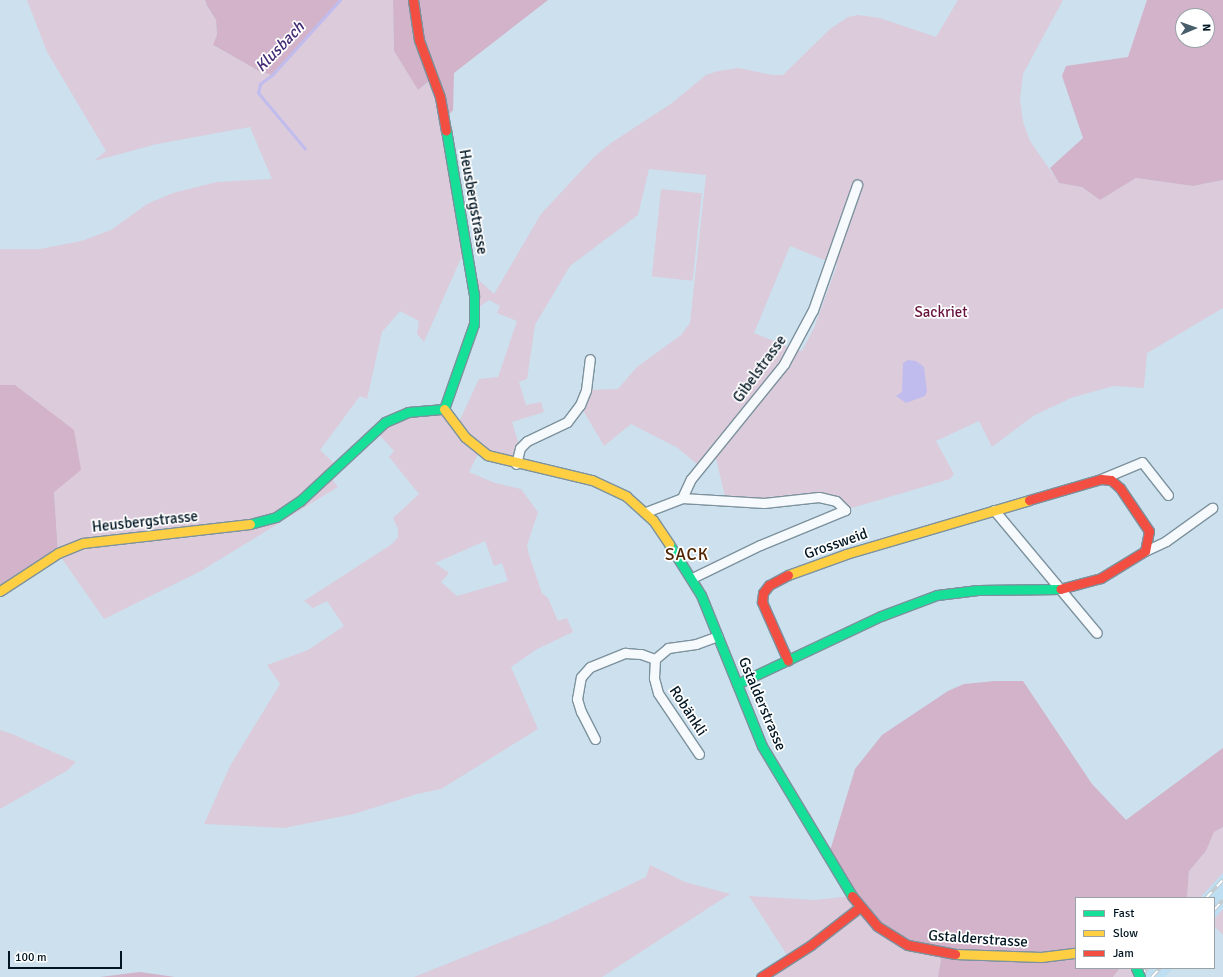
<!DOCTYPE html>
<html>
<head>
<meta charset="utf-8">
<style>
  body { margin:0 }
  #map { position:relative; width:1223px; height:977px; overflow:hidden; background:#cce0ee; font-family:Signika,sans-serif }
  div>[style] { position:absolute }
  .built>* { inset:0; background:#bedef2 }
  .green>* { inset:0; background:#dccbdb; transform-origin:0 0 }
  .forest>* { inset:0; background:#d2b3c9 }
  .water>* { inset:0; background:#c0bced }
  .stream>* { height:2.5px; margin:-1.25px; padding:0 1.25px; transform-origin:1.25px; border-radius:1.25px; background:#c0bced }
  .roads { filter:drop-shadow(1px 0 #7c929e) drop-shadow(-1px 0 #7c929e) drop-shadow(0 1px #7c929e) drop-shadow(0 -1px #7c929e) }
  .street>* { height:9px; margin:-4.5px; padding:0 4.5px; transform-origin:4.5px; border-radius:4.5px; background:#f7fafc }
  .fast>* { height:9px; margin:-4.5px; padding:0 4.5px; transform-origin:4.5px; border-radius:4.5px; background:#16e098 }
  .slow>* { height:9px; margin:-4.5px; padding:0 4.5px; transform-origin:4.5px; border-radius:4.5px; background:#ffcf43 }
  .jam>* { height:9px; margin:-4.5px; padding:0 4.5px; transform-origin:4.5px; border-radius:4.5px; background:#f24e42 }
  .rail>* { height:4px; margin-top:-2px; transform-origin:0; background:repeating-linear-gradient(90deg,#fff 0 8px,#c4cbcf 0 16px); box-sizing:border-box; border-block:1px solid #c4cbcf }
  .bridges { filter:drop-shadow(1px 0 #7c929e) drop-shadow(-1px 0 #7c929e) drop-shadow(0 1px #7c929e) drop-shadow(0 -1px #7c929e) }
  .fast-bridge>* { height:9px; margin:-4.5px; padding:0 4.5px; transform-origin:4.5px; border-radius:4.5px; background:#16e098 }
  span { translate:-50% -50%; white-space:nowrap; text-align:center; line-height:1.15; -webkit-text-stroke:3.5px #fff; paint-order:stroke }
  .street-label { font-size:15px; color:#001623 }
  .park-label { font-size:15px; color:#67133d }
  .water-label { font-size:16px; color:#442b76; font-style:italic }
  .quarter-label { font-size:17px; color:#4f2400; letter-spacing:1px }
  .legend { position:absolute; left:1075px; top:897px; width:140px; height:72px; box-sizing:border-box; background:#fff; border:1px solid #99a2a7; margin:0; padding:5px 7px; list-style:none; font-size:12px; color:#001623 }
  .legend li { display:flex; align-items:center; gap:8px; height:20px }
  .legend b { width:20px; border:1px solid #99a2a7 }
  .north { position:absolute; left:1175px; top:8px; width:40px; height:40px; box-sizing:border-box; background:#fff; border:1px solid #99a2a7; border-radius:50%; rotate:88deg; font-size:11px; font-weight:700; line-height:16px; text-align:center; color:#001623 }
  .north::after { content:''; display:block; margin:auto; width:14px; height:18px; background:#475d6a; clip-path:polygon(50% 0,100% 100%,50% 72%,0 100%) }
  .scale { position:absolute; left:8px; top:951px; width:114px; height:18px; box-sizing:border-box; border:2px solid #001623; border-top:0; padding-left:5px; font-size:12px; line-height:14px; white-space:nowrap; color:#001623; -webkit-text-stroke:3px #fff; paint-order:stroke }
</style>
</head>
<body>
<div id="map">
  <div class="built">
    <i style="clip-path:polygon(1223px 873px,1223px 909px,1214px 919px,1214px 898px,1200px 898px)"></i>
    <i style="clip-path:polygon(1140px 968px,1173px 968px,1165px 977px,1133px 977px)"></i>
  </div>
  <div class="green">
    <i style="clip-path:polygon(27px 0,205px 0,207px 7px,216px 20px,217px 35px,214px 46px,259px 71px,272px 75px,340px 0,393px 0,394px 51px,418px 90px,434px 78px,466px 247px,424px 342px,417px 334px,419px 321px,400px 311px,382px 332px,367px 399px,360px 396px,320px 450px,337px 466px,328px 474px,338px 487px,201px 571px,104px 619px,58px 553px,54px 492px,15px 385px,0 385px,0 249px,40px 249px,81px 241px,111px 230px,147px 204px,173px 193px,217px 182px,272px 179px,250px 127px,157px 144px,94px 161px,106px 151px,47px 52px)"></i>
    <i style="clip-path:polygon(evenodd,958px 0,1063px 0,1023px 74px,1020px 100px,1023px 122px,1030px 141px,1059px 183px,1082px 187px,1100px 200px,1136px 178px,1193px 186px,1223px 180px,1223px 308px,1147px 353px,1144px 388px,1113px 386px,1071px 398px,1033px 416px,992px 447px,979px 421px,936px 441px,954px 474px,950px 479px,845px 510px,836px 501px,726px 501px,715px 454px,796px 350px,802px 351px,814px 328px,837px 265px,790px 246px,754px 333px,791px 348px,699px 466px,678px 448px,631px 424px,604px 446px,580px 405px,586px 390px,618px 389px,637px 367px,681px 335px,690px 323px,706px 175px,649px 169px,638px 215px,570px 266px,535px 325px,527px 379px,519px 382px,526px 405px,541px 402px,544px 412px,512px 422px,520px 448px,516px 464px,480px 450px,469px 472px,495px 483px,521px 489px,538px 512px,527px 545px,529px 555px,542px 593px,548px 598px,558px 621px,567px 618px,573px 632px,537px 649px,511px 667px,538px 729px,441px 789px,417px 794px,354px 814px,284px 828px,204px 824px,230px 766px,280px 684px,267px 665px,308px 650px,344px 626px,327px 601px,313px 608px,304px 601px,392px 544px,398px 537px,398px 529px,393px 518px,419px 494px,389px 457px,394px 451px,375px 430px,436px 409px,457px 426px,479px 379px,498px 377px,517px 321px,497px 313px,500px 306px,489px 300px,475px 310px,471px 273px,494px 294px,541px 214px,594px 157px,611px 143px,672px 103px,706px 75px,718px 71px,739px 68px,772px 75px,783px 75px,830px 29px,848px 17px,858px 15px,880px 18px,936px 37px,958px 0,485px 541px,494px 566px,502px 563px,508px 581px,457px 596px,441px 582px,449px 573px,435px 563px,485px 541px)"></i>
    <i style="left:661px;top:189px;width:41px;height:88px;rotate:6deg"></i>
    <i style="clip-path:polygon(0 730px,12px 734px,76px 762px,68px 770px,0 809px)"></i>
    <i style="clip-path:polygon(1223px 827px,1223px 873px,1200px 898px,1187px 898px,1189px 871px,1206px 851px,1214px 832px)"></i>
    <i style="clip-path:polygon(650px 865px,685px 882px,730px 894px,602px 977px,414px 977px,554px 921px,646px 877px)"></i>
    <i style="clip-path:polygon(749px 896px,814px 900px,852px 896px,942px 953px,938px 977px,761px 977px,789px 958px)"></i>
    <i style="clip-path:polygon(1223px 909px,1223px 935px,1214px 926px,1214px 919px)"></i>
    <i style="clip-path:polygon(1120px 968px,1140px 968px,1133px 977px,1113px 977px)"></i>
  </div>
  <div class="forest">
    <i style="clip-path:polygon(205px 0,340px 0,272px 75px,259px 71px,213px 45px,217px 35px,216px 20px,207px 6px)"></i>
    <i style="clip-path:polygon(393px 0,548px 0,454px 73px,453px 110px,445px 120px,433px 78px,418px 90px,394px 51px)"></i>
    <i style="clip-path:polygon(evenodd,1147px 0,1223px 0,1223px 180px,1193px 186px,1136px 178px,1100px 200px,1082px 187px,1059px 183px,1050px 168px,1083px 138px,1062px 76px,1066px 66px,1128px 57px,1147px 0,1183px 16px,1207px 16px,1207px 40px,1183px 40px,1183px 16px)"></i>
    <i style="clip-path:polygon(0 385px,15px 385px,74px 430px,81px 470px,54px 492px,58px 553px,0 591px)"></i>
    <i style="clip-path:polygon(995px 681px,1023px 681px,1092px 784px,1126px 820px,1223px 748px,1223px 827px,1214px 832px,1206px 851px,1189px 871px,1187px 898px,1076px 898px,1076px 968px,1120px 968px,1113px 977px,938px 977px,942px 953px,886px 933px,829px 854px,855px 769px,882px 735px,948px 691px,964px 684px)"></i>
    <i style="clip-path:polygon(140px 972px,175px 977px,100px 977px)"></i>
  </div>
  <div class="water">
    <i style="clip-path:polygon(908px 360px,916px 361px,924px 367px,927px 391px,925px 396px,906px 403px,896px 396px,902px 392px,903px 363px)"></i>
  </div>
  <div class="stream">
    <i style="left:305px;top:149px;width:73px;rotate:-130deg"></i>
    <i style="left:258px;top:93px;width:9px;rotate:-77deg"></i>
    <i style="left:260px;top:84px;width:15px;rotate:-37deg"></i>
    <i style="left:272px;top:75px;width:101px;rotate:-47.8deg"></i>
  </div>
  <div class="roads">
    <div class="street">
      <i style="left:516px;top:464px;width:16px;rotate:-76deg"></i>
      <i style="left:520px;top:448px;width:10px;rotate:-45deg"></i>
      <i style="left:527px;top:441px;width:44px;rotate:-25.4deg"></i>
      <i style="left:567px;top:422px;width:21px;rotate:-53deg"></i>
      <i style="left:580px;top:405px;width:16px;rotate:-68deg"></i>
      <i style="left:586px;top:390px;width:31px;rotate:-83deg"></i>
      <i style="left:1101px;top:479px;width:44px;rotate:-22.5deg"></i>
      <i style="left:1142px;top:462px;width:42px;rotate:51.8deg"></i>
      <i style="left:682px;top:498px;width:82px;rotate:3.5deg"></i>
      <i style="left:764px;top:503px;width:55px;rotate:-6.2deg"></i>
      <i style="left:819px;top:497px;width:17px;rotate:13deg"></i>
      <i style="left:836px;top:501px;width:13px;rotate:45deg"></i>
      <i style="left:845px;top:510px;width:92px;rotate:157.6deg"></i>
      <i style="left:760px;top:545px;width:76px;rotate:154.1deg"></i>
      <i style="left:994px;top:510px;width:160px;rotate:50.1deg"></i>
      <i style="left:646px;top:512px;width:39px;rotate:-21deg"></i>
      <i style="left:682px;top:498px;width:21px;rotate:-65deg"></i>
      <i style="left:691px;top:479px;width:148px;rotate:-51deg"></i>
      <i style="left:784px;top:364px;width:61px;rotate:-61.8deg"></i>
      <i style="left:813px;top:310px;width:133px;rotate:-70.6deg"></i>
      <i style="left:1145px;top:551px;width:23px;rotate:-25deg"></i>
      <i style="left:1166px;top:541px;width:57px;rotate:-35.7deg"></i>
      <i style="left:595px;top:739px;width:30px;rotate:-117deg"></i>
      <i style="left:581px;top:712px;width:14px;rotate:-107deg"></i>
      <i style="left:577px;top:699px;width:22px;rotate:-80deg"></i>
      <i style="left:581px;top:677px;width:13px;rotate:-48deg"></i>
      <i style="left:590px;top:667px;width:38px;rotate:-22deg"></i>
      <i style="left:625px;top:653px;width:16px;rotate:4deg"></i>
      <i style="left:641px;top:654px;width:15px;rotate:20deg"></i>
      <i style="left:699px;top:754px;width:73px;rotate:-123.9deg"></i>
      <i style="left:658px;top:693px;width:16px;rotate:-105deg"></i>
      <i style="left:654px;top:678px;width:19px;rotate:-87deg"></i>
      <i style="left:655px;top:659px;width:17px;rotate:-40deg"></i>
      <i style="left:668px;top:648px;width:28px;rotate:-8deg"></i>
      <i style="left:696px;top:644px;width:23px;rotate:-20deg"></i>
    </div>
    <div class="fast">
      <i style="left:444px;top:409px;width:90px;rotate:-70.6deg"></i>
      <i style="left:474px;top:324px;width:29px;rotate:-90deg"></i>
      <i style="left:474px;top:295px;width:167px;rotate:-99.6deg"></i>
      <i style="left:250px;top:524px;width:27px;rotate:-15deg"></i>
      <i style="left:276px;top:517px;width:29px;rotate:-34deg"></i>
      <i style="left:300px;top:501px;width:116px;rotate:-42.9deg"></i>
      <i style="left:385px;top:422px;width:25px;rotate:-23deg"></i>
      <i style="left:408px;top:412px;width:36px;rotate:-5deg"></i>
      <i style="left:669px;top:544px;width:60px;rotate:57.9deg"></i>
      <i style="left:701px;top:595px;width:163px;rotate:68deg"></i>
      <i style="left:762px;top:746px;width:175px;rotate:59deg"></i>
      <i style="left:737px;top:684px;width:159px;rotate:-25.3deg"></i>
      <i style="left:881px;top:616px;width:60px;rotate:-20.6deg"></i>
      <i style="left:937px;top:595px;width:41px;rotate:-7deg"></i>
      <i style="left:978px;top:590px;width:82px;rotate:-0.7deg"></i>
    </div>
    <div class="slow">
      <i style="left:444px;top:409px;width:35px;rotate:53deg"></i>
      <i style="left:465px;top:437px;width:28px;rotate:39deg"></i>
      <i style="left:487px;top:455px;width:108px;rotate:13.4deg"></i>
      <i style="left:592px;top:480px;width:38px;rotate:25deg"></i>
      <i style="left:626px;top:496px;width:36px;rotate:42deg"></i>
      <i style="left:653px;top:520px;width:29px;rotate:56deg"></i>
      <i style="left:788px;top:575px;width:62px;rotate:-19.9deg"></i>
      <i style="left:846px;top:554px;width:191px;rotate:-16.4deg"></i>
      <i style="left:0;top:591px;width:69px;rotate:-33.2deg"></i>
      <i style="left:58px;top:553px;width:27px;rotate:-22deg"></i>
      <i style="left:83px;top:543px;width:168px;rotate:-6.5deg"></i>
      <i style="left:955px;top:954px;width:86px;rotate:2deg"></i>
      <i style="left:1041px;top:957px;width:35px;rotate:-7deg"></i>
    </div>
    <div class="jam">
      <i style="left:413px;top:0;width:40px;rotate:81.5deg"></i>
      <i style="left:419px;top:40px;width:61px;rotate:69.8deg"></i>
      <i style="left:440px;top:97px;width:34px;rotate:80deg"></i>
      <i style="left:1029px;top:500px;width:75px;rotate:-16.3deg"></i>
      <i style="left:1101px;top:479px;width:10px;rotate:6deg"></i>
      <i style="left:1111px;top:480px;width:12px;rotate:42deg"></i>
      <i style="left:1120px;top:488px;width:52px;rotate:56deg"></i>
      <i style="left:1149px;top:531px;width:20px;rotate:101deg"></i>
      <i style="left:1145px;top:551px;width:52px;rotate:148.5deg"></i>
      <i style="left:1101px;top:578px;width:42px;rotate:165deg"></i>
      <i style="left:788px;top:575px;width:21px;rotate:152deg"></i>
      <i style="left:769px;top:585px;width:10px;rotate:127deg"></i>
      <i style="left:763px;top:593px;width:9px;rotate:96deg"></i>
      <i style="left:762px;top:602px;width:64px;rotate:66.2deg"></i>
      <i style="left:852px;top:896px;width:39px;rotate:50deg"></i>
      <i style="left:877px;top:926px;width:36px;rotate:32deg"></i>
      <i style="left:908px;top:945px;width:48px;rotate:10.8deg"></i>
      <i style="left:761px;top:977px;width:59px;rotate:-32.6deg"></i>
      <i style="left:811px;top:945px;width:62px;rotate:-37.8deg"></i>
    </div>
  </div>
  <div class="rail">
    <i style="left:1206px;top:898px;width:25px;rotate:-47deg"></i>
    <i style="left:1214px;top:910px;width:13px;rotate:-48deg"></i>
    <i style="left:1140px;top:977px;width:11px;rotate:-52deg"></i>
    <i style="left:1152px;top:977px;width:12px;rotate:-48deg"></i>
  </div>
  <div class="bridges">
    <div class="fast-bridge">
      <i style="left:1136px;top:968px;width:10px;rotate:66deg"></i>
    </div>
  </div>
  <div class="street-label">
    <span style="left:473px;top:202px;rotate:80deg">Heusbergstrasse</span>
    <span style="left:760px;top:369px;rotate:-54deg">Gibelstrasse</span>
    <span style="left:145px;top:522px;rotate:-6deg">Heusbergstrasse</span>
    <span style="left:836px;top:544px;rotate:-19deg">Grossweid</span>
    <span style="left:762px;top:704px;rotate:67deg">Gstalderstrasse</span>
    <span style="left:688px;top:711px;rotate:57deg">Robänkli</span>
    <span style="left:978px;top:939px;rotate:4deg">Gstalderstrasse</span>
  </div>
  <div class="park-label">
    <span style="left:941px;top:313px">Sackriet</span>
  </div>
  <div class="water-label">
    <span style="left:280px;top:47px;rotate:-46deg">Klusbach</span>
  </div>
  <div class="quarter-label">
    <span style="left:687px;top:555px">SACK</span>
  </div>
  <ul class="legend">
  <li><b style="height:5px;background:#16e098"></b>Fast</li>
  <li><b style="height:5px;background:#ffcf43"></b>Slow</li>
  <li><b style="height:5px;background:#f24e42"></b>Jam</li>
  </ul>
  <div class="north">N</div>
  <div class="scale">100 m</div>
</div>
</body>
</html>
